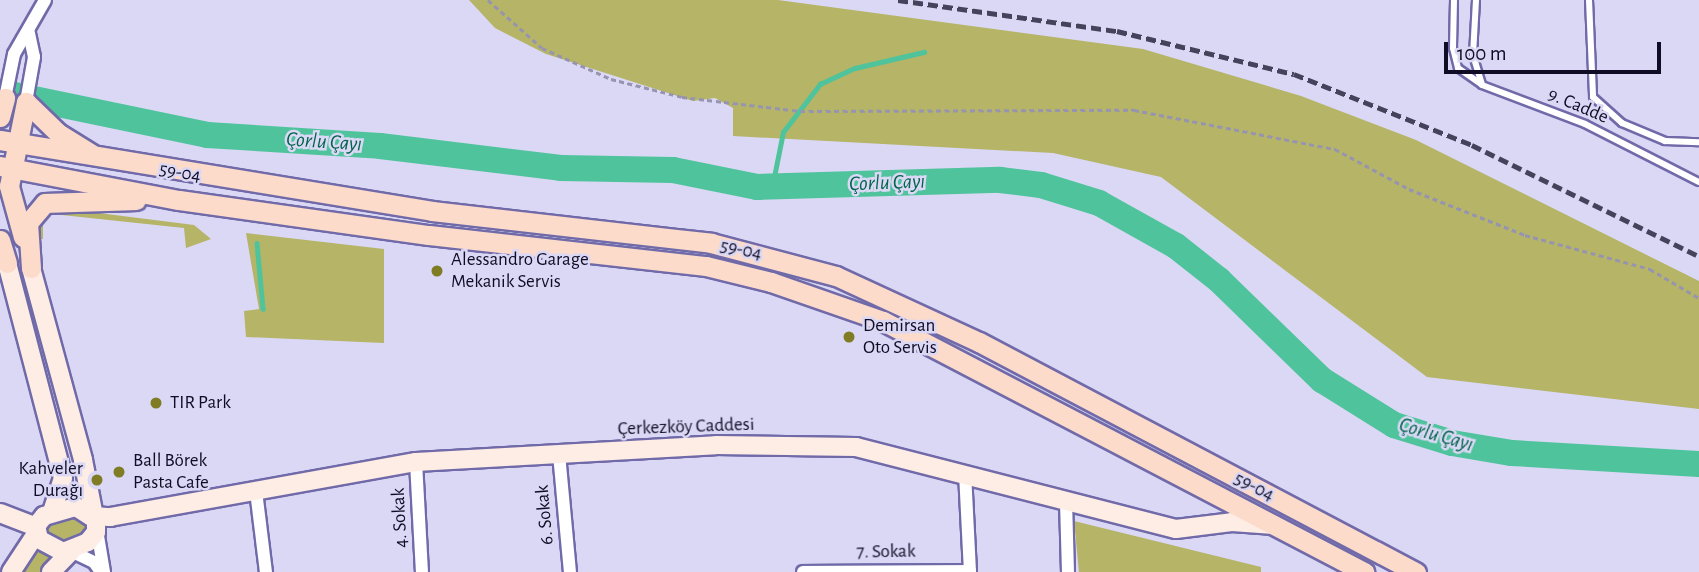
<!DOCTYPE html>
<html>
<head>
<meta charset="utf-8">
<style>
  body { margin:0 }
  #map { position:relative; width:1699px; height:572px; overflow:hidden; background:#dad8f5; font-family:"Alegreya Sans",sans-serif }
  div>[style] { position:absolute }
  .green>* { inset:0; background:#b5b467 }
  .stream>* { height:4.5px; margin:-2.25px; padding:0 2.25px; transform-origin:2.25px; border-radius:2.25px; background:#4fc39c }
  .river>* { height:26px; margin:-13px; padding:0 13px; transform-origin:13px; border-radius:13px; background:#4fc39c }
  .path>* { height:2.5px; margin-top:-1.25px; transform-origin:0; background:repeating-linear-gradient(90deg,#9694af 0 5px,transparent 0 8.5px) }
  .roads { filter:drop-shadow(2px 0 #716aa9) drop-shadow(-2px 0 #716aa9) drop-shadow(0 2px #716aa9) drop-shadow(0 -2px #716aa9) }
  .lane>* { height:6px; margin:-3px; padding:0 3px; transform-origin:3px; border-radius:3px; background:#fff }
  .street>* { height:12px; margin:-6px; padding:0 6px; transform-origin:6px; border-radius:6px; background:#fff }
  .secondary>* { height:18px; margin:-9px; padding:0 9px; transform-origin:9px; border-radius:9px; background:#feede5 }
  .primary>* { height:19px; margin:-9.5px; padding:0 9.5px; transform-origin:9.5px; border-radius:9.5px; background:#fcdbcb }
  .rail>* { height:4.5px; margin-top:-2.25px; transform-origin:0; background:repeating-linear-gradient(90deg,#46425c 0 10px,transparent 0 15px) }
  .dots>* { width:19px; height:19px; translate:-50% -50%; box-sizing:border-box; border:4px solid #dad8f5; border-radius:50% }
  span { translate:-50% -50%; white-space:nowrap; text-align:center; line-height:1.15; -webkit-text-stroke:5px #dad8f5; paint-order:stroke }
  .street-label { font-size:19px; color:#100c25 }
  .poi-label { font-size:19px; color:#100c25 }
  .left { translate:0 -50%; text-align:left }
  .right { translate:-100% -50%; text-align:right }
  .water-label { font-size:21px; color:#03644b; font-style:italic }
  .scale { position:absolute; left:1444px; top:42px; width:217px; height:32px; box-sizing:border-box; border:4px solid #100c25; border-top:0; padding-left:9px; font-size:21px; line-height:24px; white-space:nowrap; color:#100c25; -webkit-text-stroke:5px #dad8f5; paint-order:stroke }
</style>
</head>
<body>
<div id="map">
  <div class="green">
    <i style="clip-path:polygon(469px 0,778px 0,1143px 49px,1301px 96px,1416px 140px,1699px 281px,1699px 409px,1427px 377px,1161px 177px,1053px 153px,733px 136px,733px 108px,715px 98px,693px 101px,546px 54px,495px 28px)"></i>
    <i style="clip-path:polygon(43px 206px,194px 225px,211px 239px,186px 248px,184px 228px,43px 213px,43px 239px,30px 239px)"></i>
    <i style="clip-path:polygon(246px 233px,384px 249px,384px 343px,246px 337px,244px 311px,259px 309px)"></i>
    <i style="clip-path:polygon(56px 511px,96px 520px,51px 572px,11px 572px)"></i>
    <i style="clip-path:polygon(1074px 521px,1261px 567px,1261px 572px,1079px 572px)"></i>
  </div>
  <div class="stream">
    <i style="left:772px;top:187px;width:56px;rotate:-78.7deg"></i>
    <i style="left:783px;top:132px;width:61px;rotate:-52.4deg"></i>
    <i style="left:820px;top:84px;width:38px;rotate:-25deg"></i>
    <i style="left:855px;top:68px;width:71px;rotate:-13.1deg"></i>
    <i style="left:257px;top:243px;width:66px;rotate:84.8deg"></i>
  </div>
  <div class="river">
    <i style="left:0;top:92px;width:211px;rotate:11.7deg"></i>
    <i style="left:207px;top:135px;width:173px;rotate:3.6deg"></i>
    <i style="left:380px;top:146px;width:182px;rotate:6.9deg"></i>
    <i style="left:561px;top:168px;width:112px;rotate:1deg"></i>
    <i style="left:673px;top:170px;width:86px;rotate:11.4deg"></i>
    <i style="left:757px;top:187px;width:243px;rotate:-1.7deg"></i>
    <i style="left:1000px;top:180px;width:41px;rotate:7deg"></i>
    <i style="left:1041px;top:185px;width:61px;rotate:17.2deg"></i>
    <i style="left:1099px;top:203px;width:88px;rotate:29.2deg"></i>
    <i style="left:1176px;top:246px;width:55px;rotate:38.3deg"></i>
    <i style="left:1219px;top:280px;width:144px;rotate:44.2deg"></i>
    <i style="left:1322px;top:380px;width:85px;rotate:32deg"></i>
    <i style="left:1394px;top:425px;width:61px;rotate:17.2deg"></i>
    <i style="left:1452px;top:443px;width:61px;rotate:9.5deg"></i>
    <i style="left:1512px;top:453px;width:187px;rotate:3.4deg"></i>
  </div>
  <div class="path">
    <i style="left:488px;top:0;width:72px;rotate:41.6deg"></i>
    <i style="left:542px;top:48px;width:76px;rotate:24.2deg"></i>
    <i style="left:611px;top:79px;width:73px;rotate:14.2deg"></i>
    <i style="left:682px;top:97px;width:119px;rotate:6.8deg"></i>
    <i style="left:800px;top:111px;width:334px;rotate:-0.2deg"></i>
    <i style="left:1134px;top:110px;width:205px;rotate:11deg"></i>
    <i style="left:1335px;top:149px;width:84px;rotate:28.4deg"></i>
    <i style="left:1409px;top:189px;width:125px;rotate:21.6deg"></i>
    <i style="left:1525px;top:235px;width:130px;rotate:15.2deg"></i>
    <i style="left:1650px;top:269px;width:57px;rotate:30.6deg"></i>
  </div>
  <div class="roads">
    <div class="lane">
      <i style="left:1454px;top:0;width:48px;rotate:91.2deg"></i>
      <i style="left:1453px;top:48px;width:21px;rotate:76deg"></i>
      <i style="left:1458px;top:68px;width:28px;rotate:35deg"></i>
      <i style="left:1476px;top:0;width:55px;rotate:93.1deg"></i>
      <i style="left:1473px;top:55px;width:31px;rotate:73deg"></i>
      <i style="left:1482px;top:85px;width:110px;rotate:20.7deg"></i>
      <i style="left:1585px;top:124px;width:128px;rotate:27deg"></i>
      <i style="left:1589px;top:0;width:97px;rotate:87.6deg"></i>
      <i style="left:1593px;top:97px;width:39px;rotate:42deg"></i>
      <i style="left:1622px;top:123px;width:47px;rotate:22.7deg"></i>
      <i style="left:1665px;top:141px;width:34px;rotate:2deg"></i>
    </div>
    <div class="street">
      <i style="left:5px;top:98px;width:45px;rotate:-78.4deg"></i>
      <i style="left:14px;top:54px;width:62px;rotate:-60.1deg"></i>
      <i style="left:26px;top:102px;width:46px;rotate:-79.9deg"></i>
      <i style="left:34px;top:57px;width:25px;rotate:-102deg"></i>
      <i style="left:559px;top:454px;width:119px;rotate:84.7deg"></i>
      <i style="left:416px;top:462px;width:110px;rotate:86.9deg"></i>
      <i style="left:965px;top:473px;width:99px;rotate:87.1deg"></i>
      <i style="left:256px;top:491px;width:82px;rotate:83deg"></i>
      <i style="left:1066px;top:501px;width:71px;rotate:88.4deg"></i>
      <i style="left:97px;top:530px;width:43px;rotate:80.5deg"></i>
      <i style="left:71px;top:551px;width:25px;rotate:26deg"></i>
      <i style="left:94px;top:562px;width:12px;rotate:55deg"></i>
      <i style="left:803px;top:572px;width:167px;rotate:-0.3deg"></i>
    </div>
    <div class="secondary">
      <i style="left:7px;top:263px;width:222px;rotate:75.4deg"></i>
      <i style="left:63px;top:478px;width:36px;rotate:108deg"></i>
      <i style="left:31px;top:268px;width:199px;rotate:74.8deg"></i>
      <i style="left:83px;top:460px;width:57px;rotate:78.9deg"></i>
      <i style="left:94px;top:516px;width:16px;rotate:4deg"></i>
      <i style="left:110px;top:517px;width:311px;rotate:-10.2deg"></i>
      <i style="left:416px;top:462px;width:300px;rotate:-3.2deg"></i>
      <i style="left:716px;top:445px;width:140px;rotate:0.8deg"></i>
      <i style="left:856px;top:447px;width:330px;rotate:14.4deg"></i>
      <i style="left:1176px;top:529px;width:56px;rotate:-7.1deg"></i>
      <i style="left:1232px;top:522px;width:42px;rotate:4.1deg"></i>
      <i style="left:76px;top:507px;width:24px;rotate:33deg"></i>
      <i style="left:96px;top:520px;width:12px;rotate:90deg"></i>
      <i style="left:96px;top:532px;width:13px;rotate:129deg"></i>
      <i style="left:88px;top:542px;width:27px;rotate:158deg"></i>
      <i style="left:63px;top:552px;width:27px;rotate:-152deg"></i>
      <i style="left:39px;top:539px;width:13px;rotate:-103deg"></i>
      <i style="left:36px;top:526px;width:13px;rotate:-51deg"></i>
      <i style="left:44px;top:516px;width:33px;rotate:-16deg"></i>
      <i style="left:0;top:513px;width:39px;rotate:21deg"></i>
      <i style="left:11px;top:572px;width:45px;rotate:-56.7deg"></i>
      <i style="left:51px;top:572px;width:29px;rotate:-46deg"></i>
    </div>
    <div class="primary">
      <i style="left:26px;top:102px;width:45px;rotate:44.1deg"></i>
      <i style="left:58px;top:133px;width:39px;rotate:32deg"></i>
      <i style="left:0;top:117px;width:20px;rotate:-75deg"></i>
      <i style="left:0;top:140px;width:438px;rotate:9.3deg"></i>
      <i style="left:432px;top:211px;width:281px;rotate:6.5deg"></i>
      <i style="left:711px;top:243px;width:129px;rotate:14.8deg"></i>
      <i style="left:836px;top:276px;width:157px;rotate:24.8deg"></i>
      <i style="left:979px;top:342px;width:494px;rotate:27.8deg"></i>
      <i style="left:0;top:166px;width:182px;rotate:10.8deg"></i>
      <i style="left:179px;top:200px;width:252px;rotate:8deg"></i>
      <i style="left:429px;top:235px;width:279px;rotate:6.4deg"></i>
      <i style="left:706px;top:266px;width:67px;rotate:13.8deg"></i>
      <i style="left:771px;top:282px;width:119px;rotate:19.2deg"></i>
      <i style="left:883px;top:321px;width:543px;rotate:27.56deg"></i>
      <i style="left:23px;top:237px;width:53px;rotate:-105.4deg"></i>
      <i style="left:9px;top:186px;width:86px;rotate:-78.6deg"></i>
      <i style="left:0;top:240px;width:24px;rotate:73deg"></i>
      <i style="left:31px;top:268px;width:45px;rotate:-93.8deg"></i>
      <i style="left:28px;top:223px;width:26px;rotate:-50deg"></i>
      <i style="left:45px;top:203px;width:91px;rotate:-1.9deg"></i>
    </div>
  </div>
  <div class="rail">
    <i style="left:898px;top:0;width:221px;rotate:8.1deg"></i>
    <i style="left:1117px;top:31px;width:182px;rotate:13.7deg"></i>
    <i style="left:1294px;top:74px;width:192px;rotate:21.7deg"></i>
    <i style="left:1472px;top:145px;width:253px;rotate:26.1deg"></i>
  </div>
  <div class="dots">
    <i style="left:437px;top:271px;background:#7f7c24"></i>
    <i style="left:849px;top:337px;background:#7f7c24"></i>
    <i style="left:156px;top:403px;background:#7f7c24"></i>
    <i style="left:119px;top:472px;background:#7f7c24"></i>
    <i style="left:97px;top:480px;background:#7f7c24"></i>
  </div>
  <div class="street-label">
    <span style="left:1578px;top:106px;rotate:23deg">9. Cadde</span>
    <span style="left:180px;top:173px;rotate:10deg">59-04</span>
    <span style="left:741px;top:250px;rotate:13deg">59-04</span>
    <span style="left:686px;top:427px;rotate:-2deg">Çerkezköy Caddesi</span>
    <span style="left:1254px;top:487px;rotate:28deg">59-04</span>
    <span style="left:545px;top:515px;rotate:-95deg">6. Sokak</span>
    <span style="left:400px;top:518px;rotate:-93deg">4. Sokak</span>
    <span style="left:886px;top:552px;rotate:-1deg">7. Sokak</span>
  </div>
  <div class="poi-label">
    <span class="left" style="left:451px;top:271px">Alessandro Garage<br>Mekanik Servis</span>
    <span class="left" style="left:863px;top:337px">Demirsan<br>Oto Servis</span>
    <span class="left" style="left:170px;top:403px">TIR Park</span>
    <span class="left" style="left:133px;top:472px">Ball Börek<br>Pasta Cafe</span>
    <span class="right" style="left:83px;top:480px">Kahveler<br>Durağı</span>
  </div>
  <div class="water-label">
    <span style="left:324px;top:142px;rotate:4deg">Çorlu Çayı</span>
    <span style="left:887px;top:183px;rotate:-2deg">Çorlu Çayı</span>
    <span style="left:1436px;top:435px;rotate:16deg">Çorlu Çayı</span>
  </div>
  <div class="scale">100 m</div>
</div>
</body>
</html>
